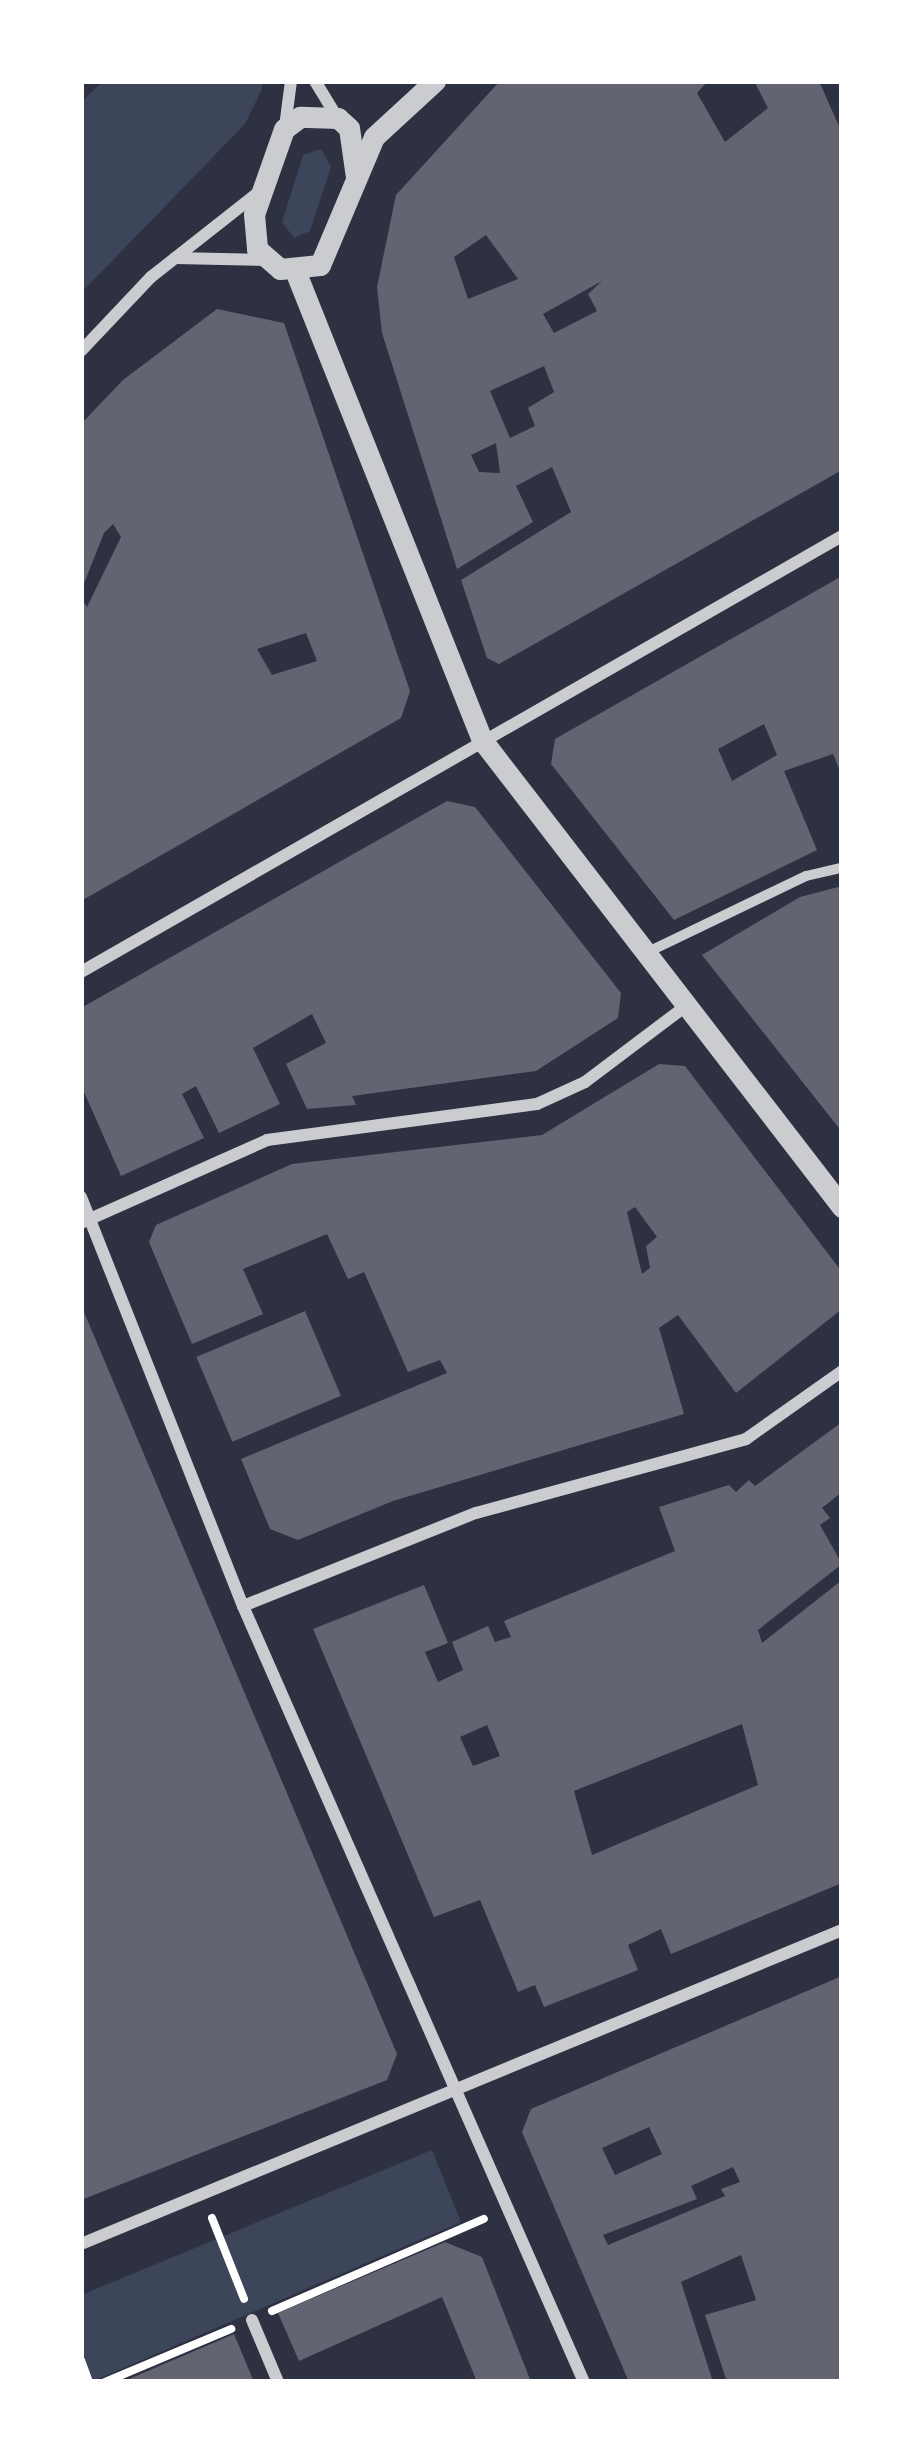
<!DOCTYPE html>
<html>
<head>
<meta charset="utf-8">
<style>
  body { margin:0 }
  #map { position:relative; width:923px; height:2463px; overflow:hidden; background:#2d3142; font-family:Raleway,sans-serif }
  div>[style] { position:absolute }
  .green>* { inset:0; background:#3c4559 }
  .building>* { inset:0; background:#626471; transform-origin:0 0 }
  .path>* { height:8px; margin:-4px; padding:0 4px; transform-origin:4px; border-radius:4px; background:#fff }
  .pedestrian>* { height:10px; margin:-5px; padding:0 5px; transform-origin:5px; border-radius:5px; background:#caccd0 }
  .minor>* { height:12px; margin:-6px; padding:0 6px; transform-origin:6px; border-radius:6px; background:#caccd0 }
  .tertiary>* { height:21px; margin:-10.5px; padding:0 10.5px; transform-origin:10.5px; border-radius:10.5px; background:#caccd0 }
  span { translate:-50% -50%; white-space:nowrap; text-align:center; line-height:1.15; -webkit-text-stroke:9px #fff; paint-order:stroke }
  .frame { position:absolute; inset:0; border:84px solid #fff; pointer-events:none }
</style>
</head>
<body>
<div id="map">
  <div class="green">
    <i style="clip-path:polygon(103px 81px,262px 81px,262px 89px,245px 124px,81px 293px,81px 102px)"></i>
    <i style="clip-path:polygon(321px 149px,331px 167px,310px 231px,294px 238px,282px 222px,303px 155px)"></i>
    <i style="clip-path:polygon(432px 2150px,461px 2222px,91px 2382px,81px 2357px,81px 2295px)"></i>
  </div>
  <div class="building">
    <i style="clip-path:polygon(evenodd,500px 81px,708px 81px,697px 93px,725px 142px,768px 108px,754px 81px,819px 81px,842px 133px,842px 470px,499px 664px,487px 658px,461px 580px,571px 512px,552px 467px,516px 486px,533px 522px,457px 569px,382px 333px,377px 287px,396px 195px,500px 81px,486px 235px,518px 279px,468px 299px,454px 257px,486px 235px,500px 81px,602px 281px,588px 294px,597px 311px,554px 333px,543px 314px,602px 281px,500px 81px,544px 366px,554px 392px,528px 408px,535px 426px,510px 438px,490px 391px,544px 366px,500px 81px,496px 443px,500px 473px,479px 472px,471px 455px,496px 443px)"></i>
    <i style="clip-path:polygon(evenodd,217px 309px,284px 323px,410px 691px,401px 718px,81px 901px,81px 598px,87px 607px,121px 537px,113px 524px,104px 533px,81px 591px,81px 424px,123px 380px,217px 309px,306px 633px,317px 661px,272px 675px,257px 649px,306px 633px)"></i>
    <i style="clip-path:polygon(evenodd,842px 576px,842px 776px,833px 754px,784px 771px,817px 850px,674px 920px,551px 764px,555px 739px,842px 576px,764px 724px,777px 755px,732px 781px,718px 749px,764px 724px)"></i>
    <i style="clip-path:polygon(447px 801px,475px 807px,621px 993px,618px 1018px,536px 1071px,352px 1096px,356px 1105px,307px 1109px,286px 1064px,326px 1043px,312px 1014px,253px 1048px,280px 1104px,219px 1133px,196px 1086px,182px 1094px,204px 1138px,121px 1176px,81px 1085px,81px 1008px)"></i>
    <i style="clip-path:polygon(842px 886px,842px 1132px,702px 955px,800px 897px)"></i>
    <i style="clip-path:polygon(evenodd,659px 1064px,685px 1066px,842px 1272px,842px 1309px,736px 1393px,678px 1315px,659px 1328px,684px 1414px,393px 1501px,298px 1540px,270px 1529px,241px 1459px,447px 1373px,440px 1360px,408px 1372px,364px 1272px,348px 1279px,327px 1234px,243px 1269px,263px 1314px,192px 1344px,149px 1242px,156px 1225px,292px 1164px,542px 1135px,659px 1064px,635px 1207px,657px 1237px,646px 1246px,650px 1268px,642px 1274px,627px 1212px,635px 1207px)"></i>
    <i style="clip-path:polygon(81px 1305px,397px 2054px,387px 2080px,81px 2200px)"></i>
    <i style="left:305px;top:1311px;width:92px;height:118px;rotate:67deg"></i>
    <i style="clip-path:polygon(evenodd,842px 1422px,842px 1492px,822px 1508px,830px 1518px,820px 1525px,842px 1564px,758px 1630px,762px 1643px,842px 1580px,842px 1883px,671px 1954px,661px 1929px,628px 1945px,638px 1970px,544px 2007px,535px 1985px,518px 1992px,480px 1900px,434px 1917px,313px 1629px,424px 1585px,448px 1643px,425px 1652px,438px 1682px,463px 1670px,452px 1642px,488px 1626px,495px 1642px,511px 1637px,504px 1621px,675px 1551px,659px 1507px,729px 1485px,736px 1492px,749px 1480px,755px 1486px,842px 1422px,742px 1724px,758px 1785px,592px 1855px,574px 1791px,742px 1724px,842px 1422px,487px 1725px,500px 1756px,473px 1766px,460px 1737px,487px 1725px)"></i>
    <i style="clip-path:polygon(evenodd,842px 1976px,842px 2382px,727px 2382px,705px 2315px,756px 2300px,741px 2255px,681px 2282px,713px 2382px,629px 2382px,522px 2132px,531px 2109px,842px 1976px,649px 2127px,662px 2154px,615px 2175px,602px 2148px,649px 2127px,842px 1976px,733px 2167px,740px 2182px,721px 2189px,725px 2196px,608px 2245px,603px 2235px,697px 2199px,691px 2186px,733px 2167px)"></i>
    <i style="clip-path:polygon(445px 2242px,482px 2257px,531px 2382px,477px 2382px,442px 2297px,299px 2361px,278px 2313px)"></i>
    <i style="clip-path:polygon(234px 2334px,254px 2382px,122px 2382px)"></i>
  </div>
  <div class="path">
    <i style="left:212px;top:2218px;width:87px;rotate:68.4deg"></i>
    <i style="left:272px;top:2311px;width:231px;rotate:-23.5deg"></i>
    <i style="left:81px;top:2360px;width:23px;rotate:70deg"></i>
    <i style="left:105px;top:2382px;width:137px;rotate:-22.8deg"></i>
  </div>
  <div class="pedestrian">
    <i style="left:650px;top:951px;width:173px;rotate:-25.7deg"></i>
    <i style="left:806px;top:876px;width:37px;rotate:-13deg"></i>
  </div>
  <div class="minor">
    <i style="left:315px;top:81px;width:42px;rotate:58.6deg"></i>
    <i style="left:285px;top:127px;width:46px;rotate:-82.6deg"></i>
    <i style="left:175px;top:258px;width:91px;rotate:1.3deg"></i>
    <i style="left:81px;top:351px;width:102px;rotate:-46.6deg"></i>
    <i style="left:151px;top:277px;width:137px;rotate:-38.2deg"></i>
    <i style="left:81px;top:972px;width:877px;rotate:-29.81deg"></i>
    <i style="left:81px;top:1197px;width:440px;rotate:68.4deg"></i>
    <i style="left:243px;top:1606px;width:848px;rotate:66.28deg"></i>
    <i style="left:81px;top:1223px;width:204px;rotate:-24deg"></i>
    <i style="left:267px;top:1140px;width:272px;rotate:-7.6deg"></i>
    <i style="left:537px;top:1104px;width:53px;rotate:-24.6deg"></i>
    <i style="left:585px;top:1082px;width:128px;rotate:-37deg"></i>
    <i style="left:243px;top:1606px;width:251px;rotate:-21.8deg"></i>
    <i style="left:476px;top:1513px;width:280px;rotate:-15.3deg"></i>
    <i style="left:746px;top:1439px;width:118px;rotate:-35.3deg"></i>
    <i style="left:81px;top:2244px;width:823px;rotate:-22.42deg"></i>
    <i style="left:252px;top:2320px;width:67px;rotate:67.2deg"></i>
  </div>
  <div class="tertiary">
    <i style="left:356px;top:177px;width:49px;rotate:-98.1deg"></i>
    <i style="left:349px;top:128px;width:15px;rotate:-138deg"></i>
    <i style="left:338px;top:118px;width:38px;rotate:-178deg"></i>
    <i style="left:300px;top:117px;width:20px;rotate:143deg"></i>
    <i style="left:284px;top:129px;width:90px;rotate:109.4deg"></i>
    <i style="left:254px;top:214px;width:35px;rotate:85deg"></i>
    <i style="left:257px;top:249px;width:30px;rotate:41deg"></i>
    <i style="left:280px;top:269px;width:40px;rotate:-5.7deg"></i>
    <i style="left:320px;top:265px;width:139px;rotate:-67.1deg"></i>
    <i style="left:374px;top:137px;width:83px;rotate:-42.6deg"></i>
    <i style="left:296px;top:273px;width:503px;rotate:68.28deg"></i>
    <i style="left:482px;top:740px;width:590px;rotate:52.37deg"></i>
  </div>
  <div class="frame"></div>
</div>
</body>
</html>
